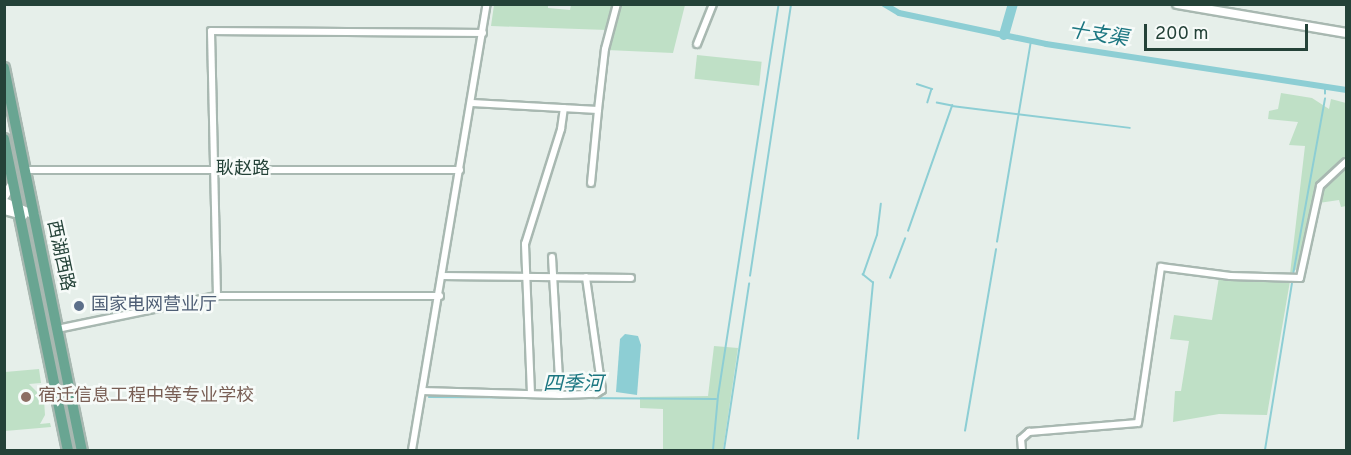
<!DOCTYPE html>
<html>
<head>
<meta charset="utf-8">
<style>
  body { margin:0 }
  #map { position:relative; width:1351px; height:455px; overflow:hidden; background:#e6efea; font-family:Overpass,"Noto Sans SC",sans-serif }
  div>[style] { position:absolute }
  .green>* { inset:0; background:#bfe0c6; transform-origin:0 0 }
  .water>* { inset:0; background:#8dced4 }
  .stream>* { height:1.5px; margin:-0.75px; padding:0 0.75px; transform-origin:0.75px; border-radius:0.75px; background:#8dced4 }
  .canal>* { height:6px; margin:-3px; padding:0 3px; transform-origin:3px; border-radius:3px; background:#8dced4 }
  .river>* { height:10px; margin:-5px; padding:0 5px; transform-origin:5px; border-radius:5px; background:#8dced4 }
  .roads { filter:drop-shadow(2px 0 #a8b8b1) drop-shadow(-2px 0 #a8b8b1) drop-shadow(0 2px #a8b8b1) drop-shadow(0 -2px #a8b8b1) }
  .minor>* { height:6px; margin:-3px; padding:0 3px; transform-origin:3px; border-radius:3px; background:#fff }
  .tertiary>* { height:8px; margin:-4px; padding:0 4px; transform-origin:4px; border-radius:4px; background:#fff }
  .primary>* { height:10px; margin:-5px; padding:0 5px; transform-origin:5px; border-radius:5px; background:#69a592 }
  .dots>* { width:16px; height:16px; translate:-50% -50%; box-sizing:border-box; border:3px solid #f7fbf9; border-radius:50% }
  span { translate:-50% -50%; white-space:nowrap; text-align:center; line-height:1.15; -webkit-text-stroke:5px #f7fbf9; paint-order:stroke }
  .street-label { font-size:18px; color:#244238 }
  .service-label { font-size:18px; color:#4e5e75 }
  .left { translate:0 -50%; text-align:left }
  .education-label { font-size:18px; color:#785e54 }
  .water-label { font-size:20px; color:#1b7681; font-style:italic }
  .frame { position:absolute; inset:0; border:6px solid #244238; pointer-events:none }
  .scale { position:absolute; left:1144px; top:24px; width:164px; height:27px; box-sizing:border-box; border:3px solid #244238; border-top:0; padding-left:8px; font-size:18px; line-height:21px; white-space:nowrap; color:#244238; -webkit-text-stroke:4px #f7fbf9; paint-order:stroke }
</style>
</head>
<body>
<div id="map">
  <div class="green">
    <i style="clip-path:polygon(494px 5px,548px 5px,548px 8px,570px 10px,571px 5px,614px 5px,607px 30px,491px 26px)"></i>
    <i style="clip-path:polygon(619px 5px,685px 5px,673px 53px,607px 50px)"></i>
    <i style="left:697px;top:55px;width:65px;height:24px;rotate:6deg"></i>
    <i style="clip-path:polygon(1281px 93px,1312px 98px,1329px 109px,1331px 99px,1346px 103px,1346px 156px,1325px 177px,1346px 164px,1346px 206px,1341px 207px,1339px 200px,1312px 204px,1298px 268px,1290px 274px,1305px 146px,1289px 145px,1298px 122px,1268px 119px,1269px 111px,1278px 109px)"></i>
    <i style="clip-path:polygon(1219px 277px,1290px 281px,1267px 415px,1219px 414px,1173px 422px,1175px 391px,1181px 391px,1189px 341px,1170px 339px,1174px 315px,1212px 320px)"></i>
    <i style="clip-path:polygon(714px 346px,738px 348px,723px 450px,663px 450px,663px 409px,640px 408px,640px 397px,708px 396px)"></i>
    <i style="clip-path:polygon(39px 369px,41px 383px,29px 384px,44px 399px,45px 415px,40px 424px,50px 423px,51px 427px,5px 431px,5px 372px)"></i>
  </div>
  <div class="water">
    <i style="clip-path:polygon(625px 334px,638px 336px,641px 345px,637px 395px,616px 392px,620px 339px)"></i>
  </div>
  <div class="stream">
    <i style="left:480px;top:29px;width:25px;rotate:-83deg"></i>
    <i style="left:474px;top:66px;width:28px;rotate:-82deg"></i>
    <i style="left:917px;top:84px;width:16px;rotate:18deg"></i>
    <i style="left:932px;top:89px;width:14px;rotate:107deg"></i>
    <i style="left:1325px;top:94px;width:7px;rotate:-90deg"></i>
    <i style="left:952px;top:106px;width:179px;rotate:7deg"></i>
    <i style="left:908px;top:231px;width:133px;rotate:-70.6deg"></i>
    <i style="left:952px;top:106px;width:15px;rotate:-169deg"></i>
    <i style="left:997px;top:242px;width:204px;rotate:-80.4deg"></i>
    <i style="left:1293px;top:275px;width:179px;rotate:-79.7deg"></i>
    <i style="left:750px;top:276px;width:275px;rotate:-81.4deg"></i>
    <i style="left:890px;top:278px;width:42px;rotate:-69deg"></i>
    <i style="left:429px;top:397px;width:287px;rotate:0.4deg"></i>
    <i style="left:965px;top:431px;width:184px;rotate:-80.3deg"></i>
    <i style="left:858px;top:439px;width:157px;rotate:-84.5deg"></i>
    <i style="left:873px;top:283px;width:13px;rotate:-141deg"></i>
    <i style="left:863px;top:275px;width:42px;rotate:-70.7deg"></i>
    <i style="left:877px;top:235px;width:31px;rotate:-83deg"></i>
    <i style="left:713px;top:450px;width:54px;rotate:-84.7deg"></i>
    <i style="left:718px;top:396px;width:397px;rotate:-81.2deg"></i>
    <i style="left:724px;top:450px;width:168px;rotate:-81.4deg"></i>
    <i style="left:1265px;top:450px;width:168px;rotate:-80.8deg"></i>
  </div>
  <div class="canal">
    <i style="left:884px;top:4px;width:17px;rotate:31deg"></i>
    <i style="left:899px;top:13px;width:150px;rotate:11.9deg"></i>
    <i style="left:1046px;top:44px;width:304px;rotate:8.7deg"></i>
  </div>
  <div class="river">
    <i style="left:1004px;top:35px;width:32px;rotate:-74deg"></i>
  </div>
  <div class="roads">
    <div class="minor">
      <i style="left:697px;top:44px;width:43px;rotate:-68.2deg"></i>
      <i style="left:472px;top:103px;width:126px;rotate:3.2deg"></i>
      <i style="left:598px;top:110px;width:61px;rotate:-83.5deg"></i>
      <i style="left:605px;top:49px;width:47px;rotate:-75.1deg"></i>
      <i style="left:26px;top:170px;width:434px"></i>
      <i style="left:591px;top:183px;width:73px;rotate:-84.5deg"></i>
      <i style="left:552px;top:257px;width:138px;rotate:86.7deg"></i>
      <i style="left:444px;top:276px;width:187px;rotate:0.6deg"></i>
      <i style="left:217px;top:296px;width:265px;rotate:-91.3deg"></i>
      <i style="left:211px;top:31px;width:272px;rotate:0.4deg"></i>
      <i style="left:57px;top:329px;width:163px;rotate:-11.7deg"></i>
      <i style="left:217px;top:296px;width:223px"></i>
      <i style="left:422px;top:391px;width:138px;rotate:1.7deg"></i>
      <i style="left:560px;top:395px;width:36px;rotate:-2deg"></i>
      <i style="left:596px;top:394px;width:7px;rotate:-34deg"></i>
      <i style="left:602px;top:390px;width:114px;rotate:-98.1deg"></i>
      <i style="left:531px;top:394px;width:150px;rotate:-92.3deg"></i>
      <i style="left:525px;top:244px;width:121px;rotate:-72.6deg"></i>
      <i style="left:561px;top:129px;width:21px;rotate:-82deg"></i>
      <i style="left:412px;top:450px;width:452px;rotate:-80.5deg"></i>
      <i style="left:1022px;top:450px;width:11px;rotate:-95deg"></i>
      <i style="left:1021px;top:439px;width:11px;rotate:-41deg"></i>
      <i style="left:1029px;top:432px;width:109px;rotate:-4.7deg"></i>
      <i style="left:1138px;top:423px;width:158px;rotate:-81.6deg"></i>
      <i style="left:1161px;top:267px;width:70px;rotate:7.4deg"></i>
      <i style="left:1230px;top:276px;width:70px;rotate:1.6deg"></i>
      <i style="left:1300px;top:278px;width:94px;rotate:-77.7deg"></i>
      <i style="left:1320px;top:186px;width:35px;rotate:-43deg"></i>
    </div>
    <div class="tertiary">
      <i style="left:1177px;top:4px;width:171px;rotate:9.7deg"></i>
      <i style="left:4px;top:197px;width:15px;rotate:-58deg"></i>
      <i style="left:4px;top:202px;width:33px;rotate:23deg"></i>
      <i style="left:4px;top:210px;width:20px;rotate:15deg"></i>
    </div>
    <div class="primary">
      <i style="left:4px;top:68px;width:390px;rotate:78.5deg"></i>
      <i style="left:4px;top:139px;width:318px;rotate:78.4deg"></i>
    </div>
  </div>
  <div class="dots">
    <i style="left:79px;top:306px;background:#5c6f8a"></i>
    <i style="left:26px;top:397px;background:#8d6e63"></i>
  </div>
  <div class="street-label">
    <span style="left:243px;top:170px">耿赵路</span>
    <span style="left:59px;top:256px;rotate:78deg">西湖西路</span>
  </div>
  <div class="service-label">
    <span class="left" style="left:91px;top:306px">国家电网营业厅</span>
  </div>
  <div class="education-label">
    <span class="left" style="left:38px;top:397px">宿迁信息工程中等专业学校</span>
  </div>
  <div class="water-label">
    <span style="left:1098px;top:36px;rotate:9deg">十支渠</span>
    <span style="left:573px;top:385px">四季河</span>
  </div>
  <div class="frame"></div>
  <div class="scale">200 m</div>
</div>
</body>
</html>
